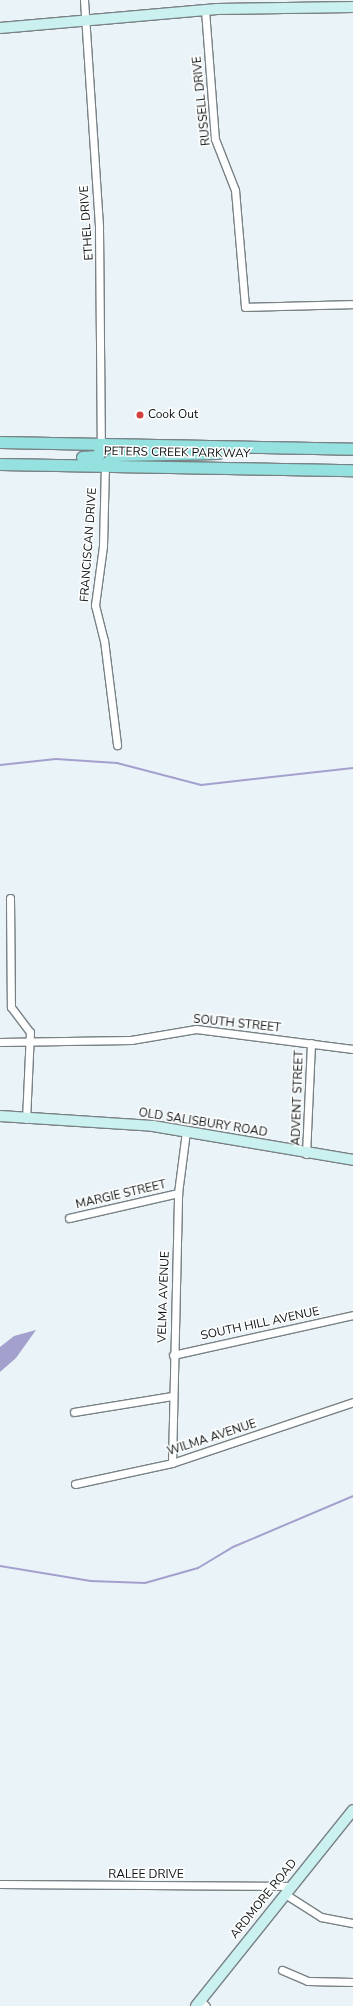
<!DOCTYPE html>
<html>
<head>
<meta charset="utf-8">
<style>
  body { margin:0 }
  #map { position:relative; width:353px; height:2006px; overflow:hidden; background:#eaf4f8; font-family:"Nunito Sans",sans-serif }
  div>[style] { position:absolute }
  .water>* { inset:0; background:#a4a0cd }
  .stream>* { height:2px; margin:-1px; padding:0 1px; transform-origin:1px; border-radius:1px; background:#a4a0cd }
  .roads { filter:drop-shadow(1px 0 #798185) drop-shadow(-1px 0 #798185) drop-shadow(0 1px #798185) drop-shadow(0 -1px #798185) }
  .street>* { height:7px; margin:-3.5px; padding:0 3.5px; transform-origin:3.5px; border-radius:3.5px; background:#fff }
  .secondary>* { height:10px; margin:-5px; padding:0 5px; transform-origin:5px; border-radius:5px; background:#caf0ef }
  .primary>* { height:11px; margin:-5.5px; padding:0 5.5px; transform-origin:5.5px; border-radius:5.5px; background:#94e1df }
  .dots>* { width:11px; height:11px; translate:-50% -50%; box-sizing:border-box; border:2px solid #fff; border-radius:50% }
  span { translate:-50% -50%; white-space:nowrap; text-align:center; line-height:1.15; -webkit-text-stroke:3px #fff; paint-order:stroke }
  .street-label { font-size:12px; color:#0c1011 }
  .poi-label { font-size:12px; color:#0c1011 }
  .left { translate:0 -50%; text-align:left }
</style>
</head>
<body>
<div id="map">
  <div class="water">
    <i style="clip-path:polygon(36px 1330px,16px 1358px,0 1372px,0 1347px,14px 1336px)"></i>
  </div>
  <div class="stream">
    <i style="left:0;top:765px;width:56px;rotate:-6.1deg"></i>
    <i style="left:56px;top:759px;width:61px;rotate:3.8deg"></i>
    <i style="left:117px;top:763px;width:87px;rotate:14.7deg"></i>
    <i style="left:201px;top:785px;width:153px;rotate:-6.4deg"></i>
    <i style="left:0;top:1566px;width:92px;rotate:9.4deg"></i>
    <i style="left:91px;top:1581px;width:54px;rotate:2.1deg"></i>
    <i style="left:145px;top:1583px;width:55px;rotate:-15.8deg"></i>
    <i style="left:198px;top:1568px;width:41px;rotate:-31deg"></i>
    <i style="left:233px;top:1547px;width:130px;rotate:-23deg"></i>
  </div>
  <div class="roads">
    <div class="street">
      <i style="left:84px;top:0;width:228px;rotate:86.2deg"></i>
      <i style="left:99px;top:228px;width:216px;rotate:89.5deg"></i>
      <i style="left:205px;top:10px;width:129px;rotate:85.6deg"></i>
      <i style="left:215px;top:139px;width:55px;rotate:68.6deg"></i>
      <i style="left:235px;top:190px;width:117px;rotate:85.1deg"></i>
      <i style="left:245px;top:307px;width:108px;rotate:-1.6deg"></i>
      <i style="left:105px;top:464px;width:82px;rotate:91.4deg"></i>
      <i style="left:103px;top:546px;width:60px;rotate:97.7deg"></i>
      <i style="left:95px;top:605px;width:36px;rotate:76deg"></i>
      <i style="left:104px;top:640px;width:106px;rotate:82.9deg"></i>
      <i style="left:10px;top:898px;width:109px;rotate:89.5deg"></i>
      <i style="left:11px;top:1007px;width:31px;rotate:53deg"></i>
      <i style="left:30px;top:1032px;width:87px;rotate:92.6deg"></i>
      <i style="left:0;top:1042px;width:131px;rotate:-0.9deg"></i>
      <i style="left:131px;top:1040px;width:66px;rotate:-9.6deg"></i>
      <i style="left:196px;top:1029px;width:158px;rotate:7.3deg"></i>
      <i style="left:306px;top:1154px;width:111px;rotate:-87.4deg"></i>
      <i style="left:69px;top:1218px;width:112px;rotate:-12.9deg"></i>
      <i style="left:173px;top:1355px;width:184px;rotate:-12.5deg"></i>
      <i style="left:74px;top:1412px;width:99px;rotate:-9.3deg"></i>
      <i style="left:172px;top:1463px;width:270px;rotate:-88.7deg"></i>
      <i style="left:178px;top:1193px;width:63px;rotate:-82.6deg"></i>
      <i style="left:75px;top:1484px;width:99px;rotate:-12.2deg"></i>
      <i style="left:172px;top:1463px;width:191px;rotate:-18.6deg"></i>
      <i style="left:0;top:1884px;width:292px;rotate:0.4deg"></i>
      <i style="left:285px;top:1894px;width:43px;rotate:32.6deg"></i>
      <i style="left:321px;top:1917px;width:33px;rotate:11deg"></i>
      <i style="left:282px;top:1970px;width:28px;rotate:23deg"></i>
      <i style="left:308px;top:1981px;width:45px;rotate:1.3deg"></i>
      <i style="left:200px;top:2000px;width:8px;rotate:45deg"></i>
    </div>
    <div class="secondary">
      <i style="left:0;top:28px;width:218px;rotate:-5deg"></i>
      <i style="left:217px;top:9px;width:136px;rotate:-0.8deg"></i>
      <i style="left:0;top:1116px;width:153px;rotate:3.7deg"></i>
      <i style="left:153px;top:1126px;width:203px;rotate:9.6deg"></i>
      <i style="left:196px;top:2006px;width:251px;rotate:-51.3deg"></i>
    </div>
    <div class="primary">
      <i style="left:0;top:442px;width:353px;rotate:1.1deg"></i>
      <i style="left:82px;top:457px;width:16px;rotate:-4deg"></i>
      <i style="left:98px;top:456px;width:12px;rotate:-76deg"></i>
      <i style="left:0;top:464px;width:353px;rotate:1deg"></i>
      <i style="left:105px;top:464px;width:14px;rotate:-39deg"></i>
      <i style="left:116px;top:455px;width:102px;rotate:-1.1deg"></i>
    </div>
  </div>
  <div class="dots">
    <i style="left:140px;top:415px;background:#d0413e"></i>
  </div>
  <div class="street-label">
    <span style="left:202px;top:101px;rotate:-96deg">RUSSELL DRIVE</span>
    <span style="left:87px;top:223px;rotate:-94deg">ETHEL DRIVE</span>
    <span style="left:177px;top:453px;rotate:1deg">PETERS CREEK PARKWAY</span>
    <span style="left:89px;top:545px;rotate:-86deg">FRANCISCAN DRIVE</span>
    <span style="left:237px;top:1024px;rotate:6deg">SOUTH STREET</span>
    <span style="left:298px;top:1098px;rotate:-88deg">ADVENT STREET</span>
    <span style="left:203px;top:1123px;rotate:9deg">OLD SALISBURY ROAD</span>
    <span style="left:121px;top:1195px;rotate:-13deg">MARGIE STREET</span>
    <span style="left:164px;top:1297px;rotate:-88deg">VELMA AVENUE</span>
    <span style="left:260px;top:1324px;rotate:-12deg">SOUTH HILL AVENUE</span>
    <span style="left:212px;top:1438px;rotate:-18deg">WILMA AVENUE</span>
    <span style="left:146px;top:1875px">RALEE DRIVE</span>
    <span style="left:264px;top:1899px;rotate:-51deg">ARDMORE ROAD</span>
  </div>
  <div class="poi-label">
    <span class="left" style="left:148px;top:415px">Cook Out</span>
  </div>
</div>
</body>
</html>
